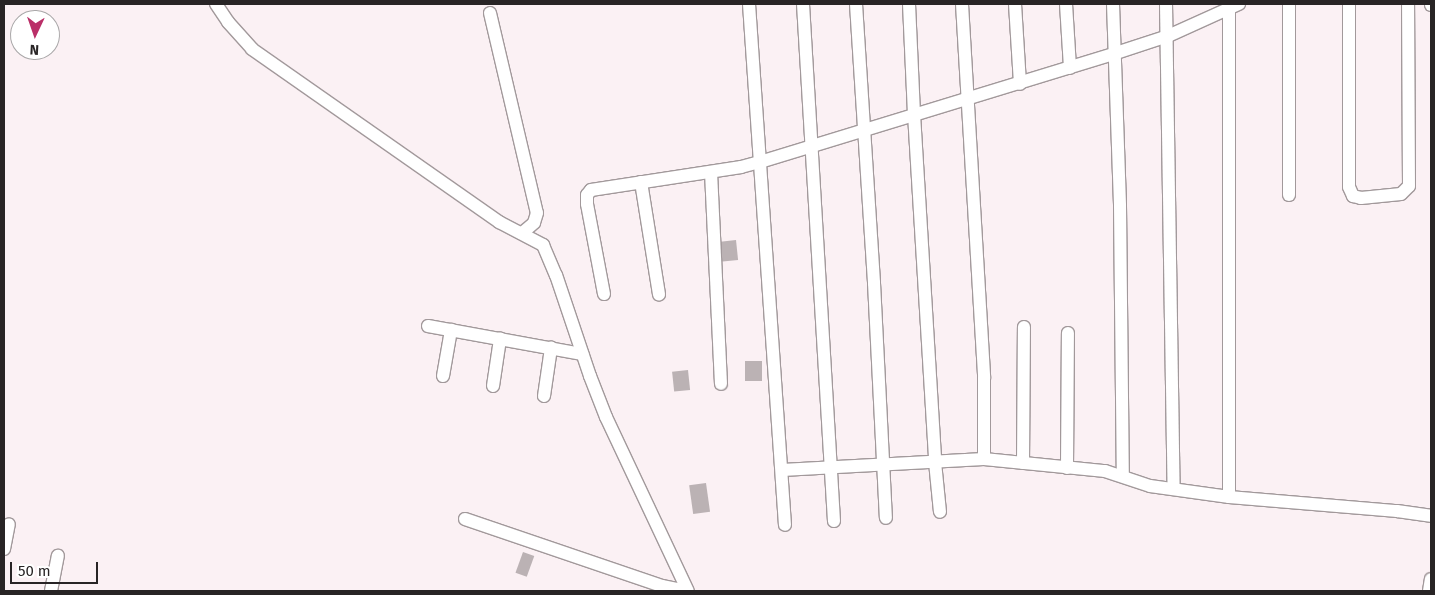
<!DOCTYPE html>
<html>
<head>
<meta charset="utf-8">
<style>
  body { margin:0 }
  #map { position:relative; width:1435px; height:595px; overflow:hidden; background:#fbf1f4; font-family:"Fira Sans",sans-serif }
  div>[style] { position:absolute }
  .building>* { inset:0; background:#bbb2b4; transform-origin:0 0 }
  .roads { filter:drop-shadow(1px 0 #a2999b) drop-shadow(-1px 0 #a2999b) drop-shadow(0 1px #a2999b) drop-shadow(0 -1px #a2999b) }
  .minor>* { height:12px; margin:-6px; padding:0 6px; transform-origin:6px; border-radius:6px; background:#fff }
  span { translate:-50% -50%; white-space:nowrap; text-align:center; line-height:1.15; -webkit-text-stroke:4.5px #fff; paint-order:stroke }
  .frame { position:absolute; inset:0; border:5px solid #282425; pointer-events:none }
  .north { position:absolute; left:10px; top:10px; width:50px; height:50px; box-sizing:border-box; background:#fff; border:1px solid #a9a7a8; border-radius:50%; rotate:183deg; font-size:14px; font-weight:700; line-height:20px; text-align:center; color:#282425 }
  .north::after { content:''; display:block; margin:auto; width:18px; height:22px; background:#ba2f68; clip-path:polygon(50% 0,100% 100%,50% 72%,0 100%) }
  .scale { position:absolute; left:10px; top:562px; width:88px; height:22px; box-sizing:border-box; border:2px solid #282425; border-top:0; padding-left:6px; font-size:15px; line-height:18px; white-space:nowrap; color:#282425; -webkit-text-stroke:4px #fff; paint-order:stroke }
</style>
</head>
<body>
<div id="map">
  <div class="building">
    <i style="left:736px;top:240px;width:20px;height:18px;rotate:84deg"></i>
    <i style="left:762px;top:361px;width:20px;height:17px;rotate:90deg"></i>
    <i style="left:688px;top:370px;width:20px;height:16px;rotate:84deg"></i>
    <i style="left:706px;top:483px;width:29px;height:17px;rotate:82deg"></i>
    <i style="left:523px;top:552px;width:12px;height:22px;rotate:20deg"></i>
  </div>
  <div class="roads">
    <div class="minor">
      <i style="left:216px;top:4px;width:22px;rotate:56deg"></i>
      <i style="left:228px;top:22px;width:36px;rotate:48deg"></i>
      <i style="left:252px;top:49px;width:302px;rotate:35deg"></i>
      <i style="left:499px;top:222px;width:50px;rotate:27.6deg"></i>
      <i style="left:543px;top:245px;width:33px;rotate:67deg"></i>
      <i style="left:556px;top:275px;width:107px;rotate:71.4deg"></i>
      <i style="left:590px;top:376px;width:44px;rotate:68.7deg"></i>
      <i style="left:606px;top:417px;width:192px;rotate:64.8deg"></i>
      <i style="left:749px;top:4px;width:522px;rotate:86.05deg"></i>
      <i style="left:803px;top:4px;width:518px;rotate:86.57deg"></i>
      <i style="left:856px;top:4px;width:280px;rotate:86.3deg"></i>
      <i style="left:874px;top:283px;width:235px;rotate:87.1deg"></i>
      <i style="left:909px;top:4px;width:110px;rotate:87.4deg"></i>
      <i style="left:914px;top:114px;width:349px;rotate:86.5deg"></i>
      <i style="left:935px;top:462px;width:50px;rotate:84.3deg"></i>
      <i style="left:962px;top:4px;width:375px;rotate:86.6deg"></i>
      <i style="left:984px;top:378px;width:81px;rotate:90deg"></i>
      <i style="left:1015px;top:4px;width:80px;rotate:86.4deg"></i>
      <i style="left:1066px;top:4px;width:64px;rotate:86.4deg"></i>
      <i style="left:1113px;top:4px;width:202px;rotate:88deg"></i>
      <i style="left:1120px;top:206px;width:269px;rotate:89.4deg"></i>
      <i style="left:1166px;top:4px;width:485px;rotate:89.1deg"></i>
      <i style="left:1229px;top:4px;width:493px;rotate:90deg"></i>
      <i style="left:1289px;top:4px;width:191px;rotate:90deg"></i>
      <i style="left:1349px;top:4px;width:183px;rotate:90deg"></i>
      <i style="left:1349px;top:187px;width:10px;rotate:66deg"></i>
      <i style="left:1353px;top:196px;width:8px;rotate:14deg"></i>
      <i style="left:1361px;top:198px;width:40px;rotate:-5.7deg"></i>
      <i style="left:1401px;top:194px;width:11px;rotate:-45deg"></i>
      <i style="left:1409px;top:186px;width:182px;rotate:-90.3deg"></i>
      <i style="left:1431px;top:4px;width:1px;rotate:90deg"></i>
      <i style="left:490px;top:13px;width:205px;rotate:76.8deg"></i>
      <i style="left:537px;top:213px;width:10px;rotate:107deg"></i>
      <i style="left:534px;top:223px;width:16px;rotate:140deg"></i>
      <i style="left:711px;top:172px;width:212px;rotate:87.3deg"></i>
      <i style="left:641px;top:182px;width:114px;rotate:80.9deg"></i>
      <i style="left:604px;top:294px;width:92px;rotate:-100.7deg"></i>
      <i style="left:587px;top:204px;width:9px;rotate:-90deg"></i>
      <i style="left:587px;top:195px;width:6px;rotate:-51deg"></i>
      <i style="left:591px;top:190px;width:152px;rotate:-8.7deg"></i>
      <i style="left:741px;top:167px;width:20px;rotate:-15deg"></i>
      <i style="left:760px;top:162px;width:372px;rotate:-17deg"></i>
      <i style="left:1116px;top:53px;width:55px;rotate:-18.1deg"></i>
      <i style="left:1168px;top:36px;width:78px;rotate:-24.3deg"></i>
      <i style="left:428px;top:326px;width:157px;rotate:10.3deg"></i>
      <i style="left:443px;top:376px;width:47px;rotate:-80.1deg"></i>
      <i style="left:493px;top:386px;width:48px;rotate:-81.5deg"></i>
      <i style="left:544px;top:396px;width:49px;rotate:-81.7deg"></i>
      <i style="left:1023px;top:463px;width:136px;rotate:-89.6deg"></i>
      <i style="left:1067px;top:468px;width:135px;rotate:-89.6deg"></i>
      <i style="left:782px;top:470px;width:202px;rotate:-3.1deg"></i>
      <i style="left:984px;top:459px;width:122px;rotate:5.7deg"></i>
      <i style="left:1105px;top:471px;width:47px;rotate:18.4deg"></i>
      <i style="left:1150px;top:486px;width:80px;rotate:7.9deg"></i>
      <i style="left:1229px;top:497px;width:169px;rotate:4.8deg"></i>
      <i style="left:1397px;top:511px;width:34px;rotate:8deg"></i>
      <i style="left:465px;top:519px;width:208px;rotate:18.8deg"></i>
      <i style="left:662px;top:586px;width:25px;rotate:11deg"></i>
      <i style="left:4px;top:549px;width:25px;rotate:-79deg"></i>
      <i style="left:51px;top:591px;width:36px;rotate:-79deg"></i>
      <i style="left:1429px;top:591px;width:12px;rotate:-81deg"></i>
    </div>
  </div>
  <div class="frame"></div>
  <div class="north">N</div>
  <div class="scale">50 m</div>
</div>
</body>
</html>
